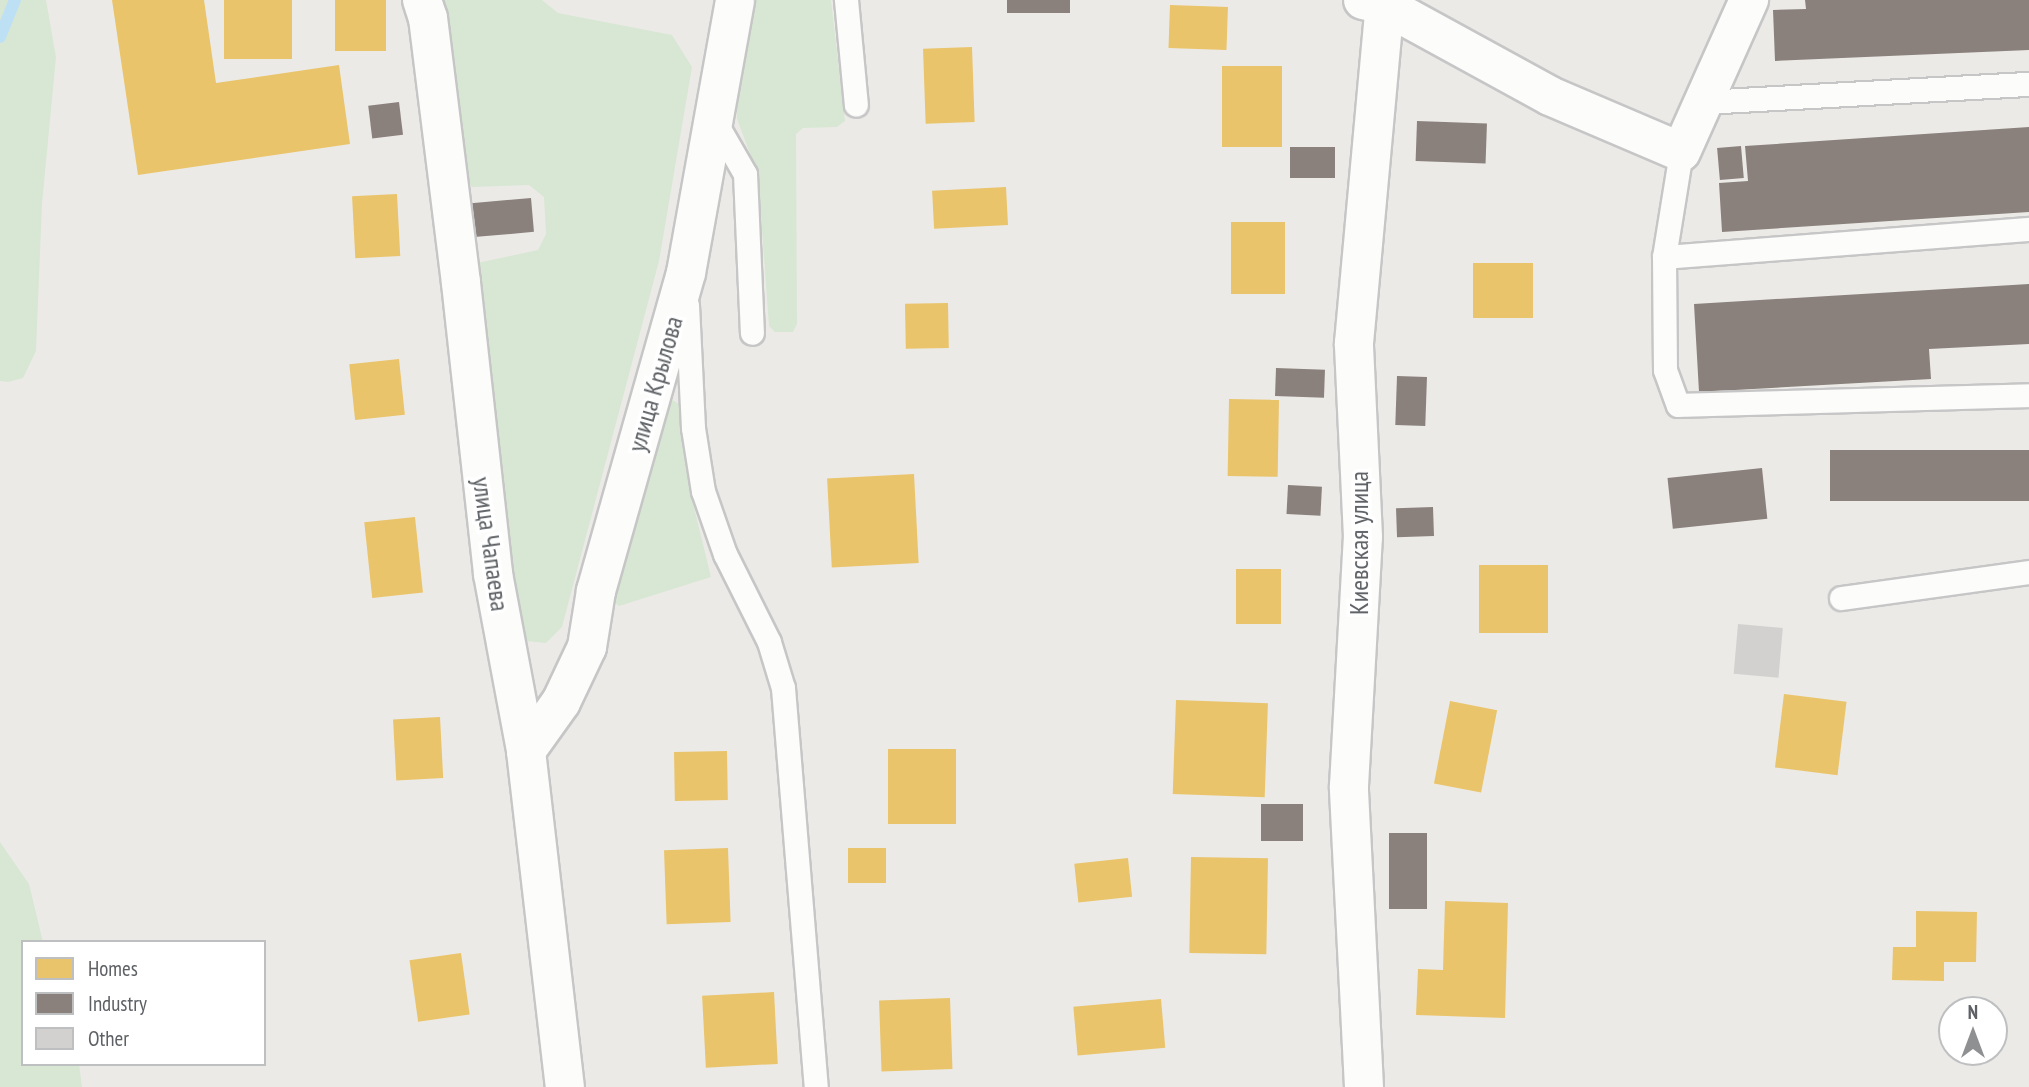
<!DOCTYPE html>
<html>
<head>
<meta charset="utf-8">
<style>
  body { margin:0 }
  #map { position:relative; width:2029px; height:1087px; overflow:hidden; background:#eceae7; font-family:"PT Sans Narrow",sans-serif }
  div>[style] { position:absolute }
  .green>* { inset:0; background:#d7e7d3 }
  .homes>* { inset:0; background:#e9c46a; transform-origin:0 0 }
  .industry>* { inset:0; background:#8a817c; transform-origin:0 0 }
  .stream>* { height:12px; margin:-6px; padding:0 6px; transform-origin:6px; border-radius:6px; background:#bee0f4 }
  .building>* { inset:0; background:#d3d1d0; transform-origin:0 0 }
  .roads { filter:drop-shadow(2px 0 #c6c6c7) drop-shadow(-2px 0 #c6c6c7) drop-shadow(0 2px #c6c6c7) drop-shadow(0 -2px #c6c6c7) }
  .service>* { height:23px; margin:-11.5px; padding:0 11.5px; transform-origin:11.5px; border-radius:11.5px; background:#fcfcfb }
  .minor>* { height:38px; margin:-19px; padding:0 19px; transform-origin:19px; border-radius:19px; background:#fcfcfb }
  span { translate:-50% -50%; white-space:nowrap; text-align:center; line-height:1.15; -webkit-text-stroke:7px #fff; paint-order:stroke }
  .street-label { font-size:26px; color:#5d6064 }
  .legend { position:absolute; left:21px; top:940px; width:245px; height:126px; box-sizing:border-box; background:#fff; border:2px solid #bebfc1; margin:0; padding:9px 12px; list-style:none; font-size:21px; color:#5d6064 }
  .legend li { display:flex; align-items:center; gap:14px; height:35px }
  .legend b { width:35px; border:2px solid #bebfc1 }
  .north { position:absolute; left:1938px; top:996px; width:70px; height:70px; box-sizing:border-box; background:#fff; border:2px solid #bebfc1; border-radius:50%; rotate:0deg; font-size:19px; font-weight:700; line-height:28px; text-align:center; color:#5d6064 }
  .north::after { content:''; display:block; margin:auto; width:24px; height:32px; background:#8f9092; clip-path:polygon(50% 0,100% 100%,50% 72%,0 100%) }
</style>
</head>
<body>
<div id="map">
  <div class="green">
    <i style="clip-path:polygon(0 0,46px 0,56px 57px,42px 204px,36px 351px,23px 378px,8px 382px,0 381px)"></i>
    <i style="clip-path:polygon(439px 0,542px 0,558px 13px,672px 35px,692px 67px,659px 261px,562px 627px,546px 643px,516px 640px,477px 263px,538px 250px,546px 234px,544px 197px,529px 185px,472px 187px,463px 174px)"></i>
    <i style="clip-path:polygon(752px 0,831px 0,845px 121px,837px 127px,803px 128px,796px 134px,797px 324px,793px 332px,775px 332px,769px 326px,758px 175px,737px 119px,736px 98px)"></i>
    <i style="clip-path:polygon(665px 396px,679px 404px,691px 495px,711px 577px,619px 606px,608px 597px)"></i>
    <i style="clip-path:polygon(0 842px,29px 884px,43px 942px,23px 942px,23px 1064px,79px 1064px,82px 1087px,0 1087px)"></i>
  </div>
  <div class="homes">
    <i style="clip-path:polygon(112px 0,204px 0,216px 83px,339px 65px,350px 144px,138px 175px)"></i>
    <i style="left:224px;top:0;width:68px;height:59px"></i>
    <i style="left:335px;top:0;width:51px;height:51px"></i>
    <i style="left:1170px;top:5px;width:58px;height:43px;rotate:2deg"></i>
    <i style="left:972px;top:47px;width:75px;height:49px;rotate:88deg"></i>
    <i style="left:1222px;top:66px;width:60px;height:81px"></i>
    <i style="left:1006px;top:187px;width:38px;height:74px;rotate:87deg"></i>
    <i style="left:397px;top:194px;width:62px;height:45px;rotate:87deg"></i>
    <i style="left:1231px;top:222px;width:54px;height:72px"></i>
    <i style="left:1473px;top:263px;width:60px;height:55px"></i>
    <i style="left:948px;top:303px;width:45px;height:43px;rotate:89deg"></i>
    <i style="left:399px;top:359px;width:56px;height:50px;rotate:84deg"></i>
    <i style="left:1229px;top:399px;width:50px;height:77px;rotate:1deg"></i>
    <i style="left:914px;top:474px;width:89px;height:87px;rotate:87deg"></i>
    <i style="left:415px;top:517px;width:76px;height:51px;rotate:84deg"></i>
    <i style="left:1479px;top:565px;width:69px;height:68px"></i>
    <i style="left:1236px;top:569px;width:45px;height:55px"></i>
    <i style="left:1784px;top:694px;width:63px;height:74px;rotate:7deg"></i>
    <i style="left:1176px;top:700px;width:92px;height:94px;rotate:2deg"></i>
    <i style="left:1450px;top:701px;width:48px;height:84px;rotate:11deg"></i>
    <i style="left:440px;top:717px;width:61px;height:47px;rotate:87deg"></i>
    <i style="left:888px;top:749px;width:68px;height:75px"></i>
    <i style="left:727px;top:751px;width:49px;height:53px;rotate:89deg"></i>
    <i style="left:728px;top:848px;width:74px;height:64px;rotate:88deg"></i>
    <i style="left:848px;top:848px;width:38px;height:35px"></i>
    <i style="left:1191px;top:857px;width:77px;height:96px;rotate:1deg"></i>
    <i style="left:1128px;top:858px;width:39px;height:54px;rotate:84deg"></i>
    <i style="clip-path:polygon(1445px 901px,1508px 903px,1505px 1018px,1416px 1015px,1418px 969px,1443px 970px)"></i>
    <i style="clip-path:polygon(1916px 911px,1977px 912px,1976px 962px,1944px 962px,1944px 981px,1892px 980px,1893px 947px,1916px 947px)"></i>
    <i style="left:461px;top:953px;width:62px;height:52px;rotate:82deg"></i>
    <i style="left:774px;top:992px;width:72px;height:72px;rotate:87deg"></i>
    <i style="left:950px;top:998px;width:71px;height:71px;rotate:88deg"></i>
    <i style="left:1161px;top:999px;width:49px;height:88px;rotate:85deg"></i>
  </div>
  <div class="industry">
    <i style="left:1007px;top:0;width:63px;height:13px"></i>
    <i style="clip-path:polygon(1805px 0,2029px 0,2029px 50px,1775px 61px,1773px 10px,1806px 9px)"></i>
    <i style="left:399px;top:102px;width:33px;height:31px;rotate:83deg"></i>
    <i style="left:1417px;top:121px;width:70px;height:40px;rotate:2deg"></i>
    <i style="clip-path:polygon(2029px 127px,2029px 212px,1722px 232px,1719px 183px,1748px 181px,1745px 146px)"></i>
    <i style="left:1741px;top:146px;width:32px;height:24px;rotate:85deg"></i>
    <i style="left:1290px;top:147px;width:45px;height:31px"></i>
    <i style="left:531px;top:198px;width:34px;height:63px;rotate:85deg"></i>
    <i style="clip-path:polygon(2029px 284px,2029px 344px,1929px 349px,1931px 379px,1699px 392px,1694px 304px)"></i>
    <i style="left:1276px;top:368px;width:49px;height:28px;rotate:2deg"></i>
    <i style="left:1397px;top:376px;width:30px;height:49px;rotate:2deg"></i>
    <i style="left:2029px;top:450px;width:51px;height:199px;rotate:90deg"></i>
    <i style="left:1762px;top:468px;width:51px;height:95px;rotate:84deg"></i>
    <i style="left:1288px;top:485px;width:34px;height:29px;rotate:3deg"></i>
    <i style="left:1433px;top:507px;width:29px;height:37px;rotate:88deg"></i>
    <i style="left:1261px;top:804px;width:42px;height:37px"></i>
    <i style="left:1389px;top:833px;width:38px;height:76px"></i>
  </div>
  <div class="stream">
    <i style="left:0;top:37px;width:40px;rotate:-68deg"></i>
  </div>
  <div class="building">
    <i style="left:1738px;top:624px;width:45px;height:50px;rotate:5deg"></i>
  </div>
  <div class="roads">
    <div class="service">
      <i style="left:846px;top:0;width:105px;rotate:84.6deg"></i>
      <i style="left:1704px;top:102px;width:325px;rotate:-3.2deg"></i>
      <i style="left:714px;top:120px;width:62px;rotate:60.1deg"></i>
      <i style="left:745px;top:174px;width:159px;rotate:87.5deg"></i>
      <i style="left:1681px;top:152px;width:106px;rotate:99.2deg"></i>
      <i style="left:1664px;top:257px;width:113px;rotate:89.5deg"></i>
      <i style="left:1665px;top:370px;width:37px;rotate:70deg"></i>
      <i style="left:1678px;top:405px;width:351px;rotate:-1.6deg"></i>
      <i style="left:1664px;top:257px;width:366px;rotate:-4.4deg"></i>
      <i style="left:687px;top:305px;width:123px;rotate:87.2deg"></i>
      <i style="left:693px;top:428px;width:64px;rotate:81deg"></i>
      <i style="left:703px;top:491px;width:67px;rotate:70.8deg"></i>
      <i style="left:725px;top:554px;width:98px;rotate:63.4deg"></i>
      <i style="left:769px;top:642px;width:48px;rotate:73.1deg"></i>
      <i style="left:783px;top:688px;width:400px;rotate:85.3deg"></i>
      <i style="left:1841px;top:598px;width:190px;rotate:-7.9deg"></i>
    </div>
    <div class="minor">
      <i style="left:422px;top:0;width:19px;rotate:72deg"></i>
      <i style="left:428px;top:18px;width:267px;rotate:82.9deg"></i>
      <i style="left:461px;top:283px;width:293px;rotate:83.7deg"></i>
      <i style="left:493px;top:574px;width:180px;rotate:79.4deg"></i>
      <i style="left:526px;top:751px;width:338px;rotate:83.4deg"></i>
      <i style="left:1363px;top:0;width:22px;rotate:13deg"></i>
      <i style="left:1384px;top:5px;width:189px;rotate:28.7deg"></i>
      <i style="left:1550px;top:96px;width:142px;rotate:23.1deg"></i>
      <i style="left:1681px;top:152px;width:167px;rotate:-65.9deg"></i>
      <i style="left:526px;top:751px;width:60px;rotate:-54.5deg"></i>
      <i style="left:561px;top:702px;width:61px;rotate:-64.7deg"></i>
      <i style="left:587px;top:647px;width:57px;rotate:-80.9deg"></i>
      <i style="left:596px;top:591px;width:330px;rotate:-74.2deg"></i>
      <i style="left:686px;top:273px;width:277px;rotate:-79.8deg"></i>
      <i style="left:1364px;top:1087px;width:301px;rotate:-92.9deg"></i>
      <i style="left:1349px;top:786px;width:249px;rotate:-86.8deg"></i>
      <i style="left:1363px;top:537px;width:194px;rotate:-92.7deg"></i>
      <i style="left:1354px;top:343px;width:344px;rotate:-84.8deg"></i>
    </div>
  </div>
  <div class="street-label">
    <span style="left:655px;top:384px;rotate:-74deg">улица Крылова</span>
    <span style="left:1359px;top:543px;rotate:-90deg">Киевская улица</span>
    <span style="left:491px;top:544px;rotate:82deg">улица Чапаева</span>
  </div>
  <ul class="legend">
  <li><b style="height:19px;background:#e9c46a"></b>Homes</li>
  <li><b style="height:19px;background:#8a817c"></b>Industry</li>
  <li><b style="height:19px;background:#d3d1d0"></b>Other</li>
  </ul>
  <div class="north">N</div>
</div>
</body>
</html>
